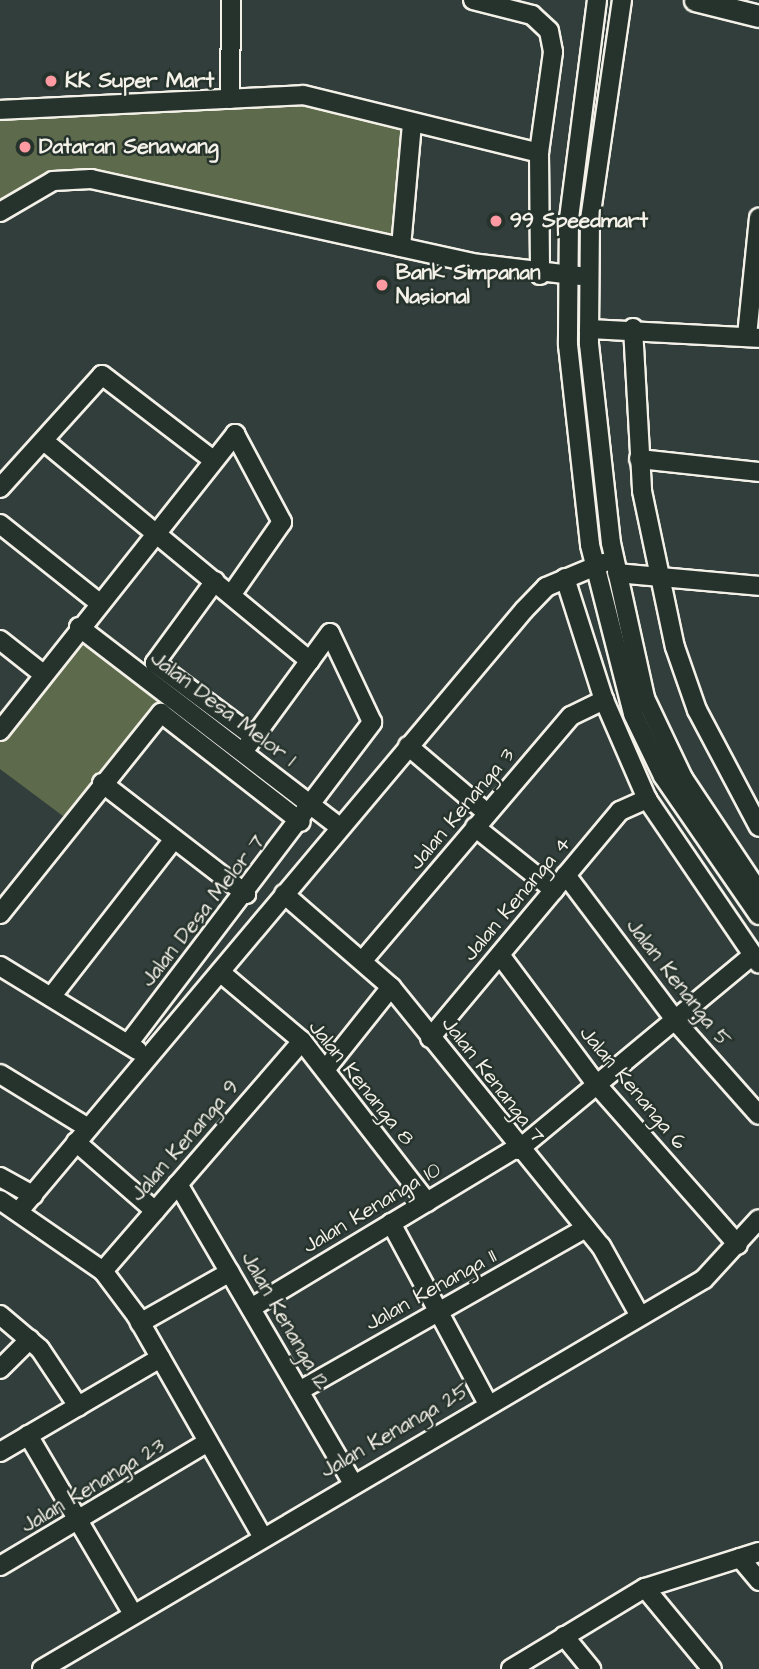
<!DOCTYPE html>
<html>
<head>
<meta charset="utf-8">
<style>
  body { margin:0 }
  #map { position:relative; width:759px; height:1669px; overflow:hidden; background:#313e3b; font-family:"Architects Daughter",sans-serif }
  div>[style] { position:absolute }
  .green>* { inset:0; background:#5d6b4c }
  .roads { filter:drop-shadow(2px 0 #f4f1e8) drop-shadow(-2px 0 #f4f1e8) drop-shadow(0 2px #f4f1e8) drop-shadow(0 -2px #f4f1e8) }
  .minor>* { height:18px; margin:-9px; padding:0 9px; transform-origin:9px; border-radius:9px; background:#26332d }
  .major>* { height:21px; margin:-10.5px; padding:0 10.5px; transform-origin:10.5px; border-radius:10.5px; background:#26332d }
  .dots>* { width:19px; height:19px; translate:-50% -50%; box-sizing:border-box; border:4px solid #26332d; border-radius:50% }
  span { translate:-50% -50%; white-space:nowrap; text-align:center; line-height:1.15; -webkit-text-stroke:5px #26332d; paint-order:stroke }
  .poi-label { font-size:21px; color:#f4f1e8; font-weight:700 }
  .left { translate:0 -50%; text-align:left }
  .street-label { font-size:21px; color:#f4f1e8 }
</style>
</head>
<body>
<div id="map">
  <div class="green">
    <i style="clip-path:polygon(303px 104px,404px 130px,394px 237px,102px 172px,57px 173px,0 200px,0 119px)"></i>
    <i style="clip-path:polygon(80px 631px,172px 700px,71px 822px,0 769px,0 740px)"></i>
  </div>
  <div class="roads">
    <div class="minor">
      <i style="left:473px;top:0;width:61px;rotate:14.3deg"></i>
      <i style="left:532px;top:15px;width:23px;rotate:43deg"></i>
      <i style="left:549px;top:31px;width:21px;rotate:79deg"></i>
      <i style="left:553px;top:52px;width:102px;rotate:97.9deg"></i>
      <i style="left:539px;top:153px;width:122px;rotate:89.5deg"></i>
      <i style="left:597px;top:0;width:220px;rotate:97.3deg"></i>
      <i style="left:569px;top:218px;width:127px;rotate:90.5deg"></i>
      <i style="left:568px;top:345px;width:201px;rotate:83.7deg"></i>
      <i style="left:590px;top:545px;width:174px;rotate:75.7deg"></i>
      <i style="left:633px;top:714px;width:69px;rotate:64.2deg"></i>
      <i style="left:663px;top:776px;width:169px;rotate:55.4deg"></i>
      <i style="left:622px;top:0;width:222px;rotate:98.3deg"></i>
      <i style="left:590px;top:220px;width:124px;rotate:90.5deg"></i>
      <i style="left:589px;top:344px;width:200px;rotate:83.7deg"></i>
      <i style="left:611px;top:543px;width:159px;rotate:77.6deg"></i>
      <i style="left:645px;top:698px;width:89px;rotate:64.6deg"></i>
      <i style="left:683px;top:778px;width:137px;rotate:56.3deg"></i>
      <i style="left:230px;top:99px;width:99px;rotate:-89.4deg"></i>
      <i style="left:0;top:110px;width:303px;rotate:-2.8deg"></i>
      <i style="left:303px;top:95px;width:243px;rotate:13.8deg"></i>
      <i style="left:0;top:212px;width:61px;rotate:-30.3deg"></i>
      <i style="left:53px;top:181px;width:38px;rotate:-3deg"></i>
      <i style="left:91px;top:179px;width:390px;rotate:12.4deg"></i>
      <i style="left:472px;top:263px;width:109px;rotate:6.9deg"></i>
      <i style="left:401px;top:247px;width:123px;rotate:-84.9deg"></i>
      <i style="left:633px;top:328px;width:163px;rotate:86.8deg"></i>
      <i style="left:642px;top:491px;width:159px;rotate:78.1deg"></i>
      <i style="left:675px;top:647px;width:67px;rotate:70.8deg"></i>
      <i style="left:697px;top:710px;width:132px;rotate:62.1deg"></i>
      <i style="left:589px;top:329px;width:170px;rotate:3deg"></i>
      <i style="left:747px;top:336px;width:119px;rotate:-84.2deg"></i>
      <i style="left:44px;top:441px;width:345px;rotate:39.6deg"></i>
      <i style="left:639px;top:459px;width:121px;rotate:6.2deg"></i>
      <i style="left:0;top:488px;width:152px;rotate:-47.9deg"></i>
      <i style="left:102px;top:375px;width:138px;rotate:37.4deg"></i>
      <i style="left:0;top:524px;width:125px;rotate:38.5deg"></i>
      <i style="left:617px;top:573px;width:143px;rotate:5.2deg"></i>
      <i style="left:565px;top:578px;width:128px;rotate:72.3deg"></i>
      <i style="left:604px;top:700px;width:108px;rotate:66.5deg"></i>
      <i style="left:647px;top:799px;width:199px;rotate:55.8deg"></i>
      <i style="left:215px;top:581px;width:102px;rotate:126.2deg"></i>
      <i style="left:155px;top:663px;width:124px;rotate:36.8deg"></i>
      <i style="left:79px;top:627px;width:329px;rotate:37.5deg"></i>
      <i style="left:0;top:640px;width:55px;rotate:38.3deg"></i>
      <i style="left:0;top:731px;width:379px;rotate:-51.6deg"></i>
      <i style="left:235px;top:434px;width:100px;rotate:61.9deg"></i>
      <i style="left:282px;top:522px;width:89px;rotate:124.9deg"></i>
      <i style="left:408px;top:746px;width:104px;rotate:40.3deg"></i>
      <i style="left:102px;top:783px;width:182px;rotate:37.6deg"></i>
      <i style="left:475px;top:827px;width:101px;rotate:38.6deg"></i>
      <i style="left:566px;top:875px;width:188px;rotate:53deg"></i>
      <i style="left:679px;top:1025px;width:120px;rotate:48.4deg"></i>
      <i style="left:284px;top:894px;width:142px;rotate:41deg"></i>
      <i style="left:391px;top:987px;width:333px;rotate:51deg"></i>
      <i style="left:601px;top:1246px;width:80px;rotate:60.9deg"></i>
      <i style="left:0;top:914px;width:258px;rotate:-51.3deg"></i>
      <i style="left:161px;top:713px;width:177px;rotate:37.9deg"></i>
      <i style="left:500px;top:955px;width:162px;rotate:53.3deg"></i>
      <i style="left:597px;top:1085px;width:213px;rotate:48.6deg"></i>
      <i style="left:364px;top:959px;width:319px;rotate:-49.6deg"></i>
      <i style="left:571px;top:716px;width:37px;rotate:-26deg"></i>
      <i style="left:0;top:966px;width:161px;rotate:31.5deg"></i>
      <i style="left:220px;top:972px;width:107px;rotate:40.1deg"></i>
      <i style="left:302px;top:1041px;width:204px;rotate:52.2deg"></i>
      <i style="left:51px;top:997px;width:200px;rotate:-52.1deg"></i>
      <i style="left:430px;top:1038px;width:296px;rotate:-50.1deg"></i>
      <i style="left:620px;top:811px;width:30px;rotate:-24deg"></i>
      <i style="left:128px;top:1044px;width:404px;rotate:-52.8deg"></i>
      <i style="left:372px;top:722px;width:98px;rotate:-115.3deg"></i>
      <i style="left:330px;top:633px;width:147px;rotate:126.2deg"></i>
      <i style="left:325px;top:1070px;width:106px;rotate:-51.5deg"></i>
      <i style="left:0;top:1074px;width:103px;rotate:31.5deg"></i>
      <i style="left:76px;top:1142px;width:105px;rotate:41.1deg"></i>
      <i style="left:518px;top:1150px;width:304px;rotate:-39.7deg"></i>
      <i style="left:0;top:1177px;width:38px;rotate:29deg"></i>
      <i style="left:178px;top:1184px;width:345px;rotate:59.7deg"></i>
      <i style="left:0;top:1200px;width:125px;rotate:34.6deg"></i>
      <i style="left:103px;top:1271px;width:55px;rotate:53.1deg"></i>
      <i style="left:136px;top:1315px;width:254px;rotate:60.3deg"></i>
      <i style="left:19px;top:1211px;width:785px;rotate:-49.96deg"></i>
      <i style="left:524px;top:610px;width:32px;rotate:-46deg"></i>
      <i style="left:546px;top:587px;width:62px;rotate:-22.8deg"></i>
      <i style="left:391px;top:1223px;width:205px;rotate:61.8deg"></i>
      <i style="left:103px;top:1271px;width:304px;rotate:-49.1deg"></i>
      <i style="left:251px;top:1308px;width:310px;rotate:-31.1deg"></i>
      <i style="left:0;top:1315px;width:52px;rotate:40.4deg"></i>
      <i style="left:40px;top:1349px;width:69px;rotate:56.3deg"></i>
      <i style="left:140px;top:1323px;width:103px;rotate:-29.5deg"></i>
      <i style="left:0;top:1369px;width:42px;rotate:-45deg"></i>
      <i style="left:299px;top:1391px;width:330px;rotate:-29.6deg"></i>
      <i style="left:28px;top:1435px;width:208px;rotate:59.6deg"></i>
      <i style="left:0;top:1452px;width:186px;rotate:-30.4deg"></i>
      <i style="left:740px;top:1558px;width:30px;rotate:50deg"></i>
      <i style="left:0;top:1566px;width:242px;rotate:-30.8deg"></i>
      <i style="left:645px;top:1588px;width:105px;rotate:50.4deg"></i>
      <i style="left:564px;top:1636px;width:43px;rotate:50.7deg"></i>
      <i style="left:42px;top:1669px;width:768px;rotate:-30.5deg"></i>
      <i style="left:704px;top:1279px;width:81px;rotate:-47.5deg"></i>
      <i style="left:511px;top:1669px;width:157px;rotate:-31.2deg"></i>
      <i style="left:645px;top:1588px;width:120px;rotate:-17.5deg"></i>
    </div>
    <div class="major">
      <i style="left:695px;top:0;width:66px;rotate:14deg"></i>
    </div>
  </div>
  <div class="dots">
    <i style="left:51px;top:81px;background:#ff9aa2"></i>
    <i style="left:25px;top:147px;background:#ff9aa2"></i>
    <i style="left:496px;top:221px;background:#ff9aa2"></i>
    <i style="left:382px;top:285px;background:#ff9aa2"></i>
  </div>
  <div class="poi-label">
    <span class="left" style="left:65px;top:81px">KK Super Mart</span>
    <span class="left" style="left:39px;top:147px">Dataran Senawang</span>
    <span class="left" style="left:510px;top:221px">99 Speedmart</span>
    <span class="left" style="left:396px;top:285px">Bank Simpanan<br>Nasional</span>
  </div>
  <div class="street-label">
    <span style="left:223px;top:709px;rotate:37deg">Jalan Desa Melor 1</span>
    <span style="left:462px;top:809px;rotate:-50deg">Jalan Kenanga 3</span>
    <span style="left:517px;top:899px;rotate:-50deg">Jalan Kenanga 4</span>
    <span style="left:203px;top:911px;rotate:-52deg">Jalan Desa Melor 7</span>
    <span style="left:678px;top:983px;rotate:52deg">Jalan Kenanga 5</span>
    <span style="left:493px;top:1080px;rotate:52deg">Jalan Kenanga 7</span>
    <span style="left:361px;top:1083px;rotate:51deg">Jalan Kenanga 8</span>
    <span style="left:633px;top:1088px;rotate:50deg">Jalan Kenanga 6</span>
    <span style="left:185px;top:1141px;rotate:-49deg">Jalan Kenanga 9</span>
    <span style="left:372px;top:1208px;rotate:-31deg">Jalan Kenanga 10</span>
    <span style="left:431px;top:1290px;rotate:-29deg">Jalan Kenanga 11</span>
    <span style="left:285px;top:1321px;rotate:60deg">Jalan Kenanga 12</span>
    <span style="left:395px;top:1431px;rotate:-30deg">Jalan Kenanga 25</span>
    <span style="left:93px;top:1486px;rotate:-31deg">Jalan Kenanga 23</span>
  </div>
</div>
</body>
</html>
